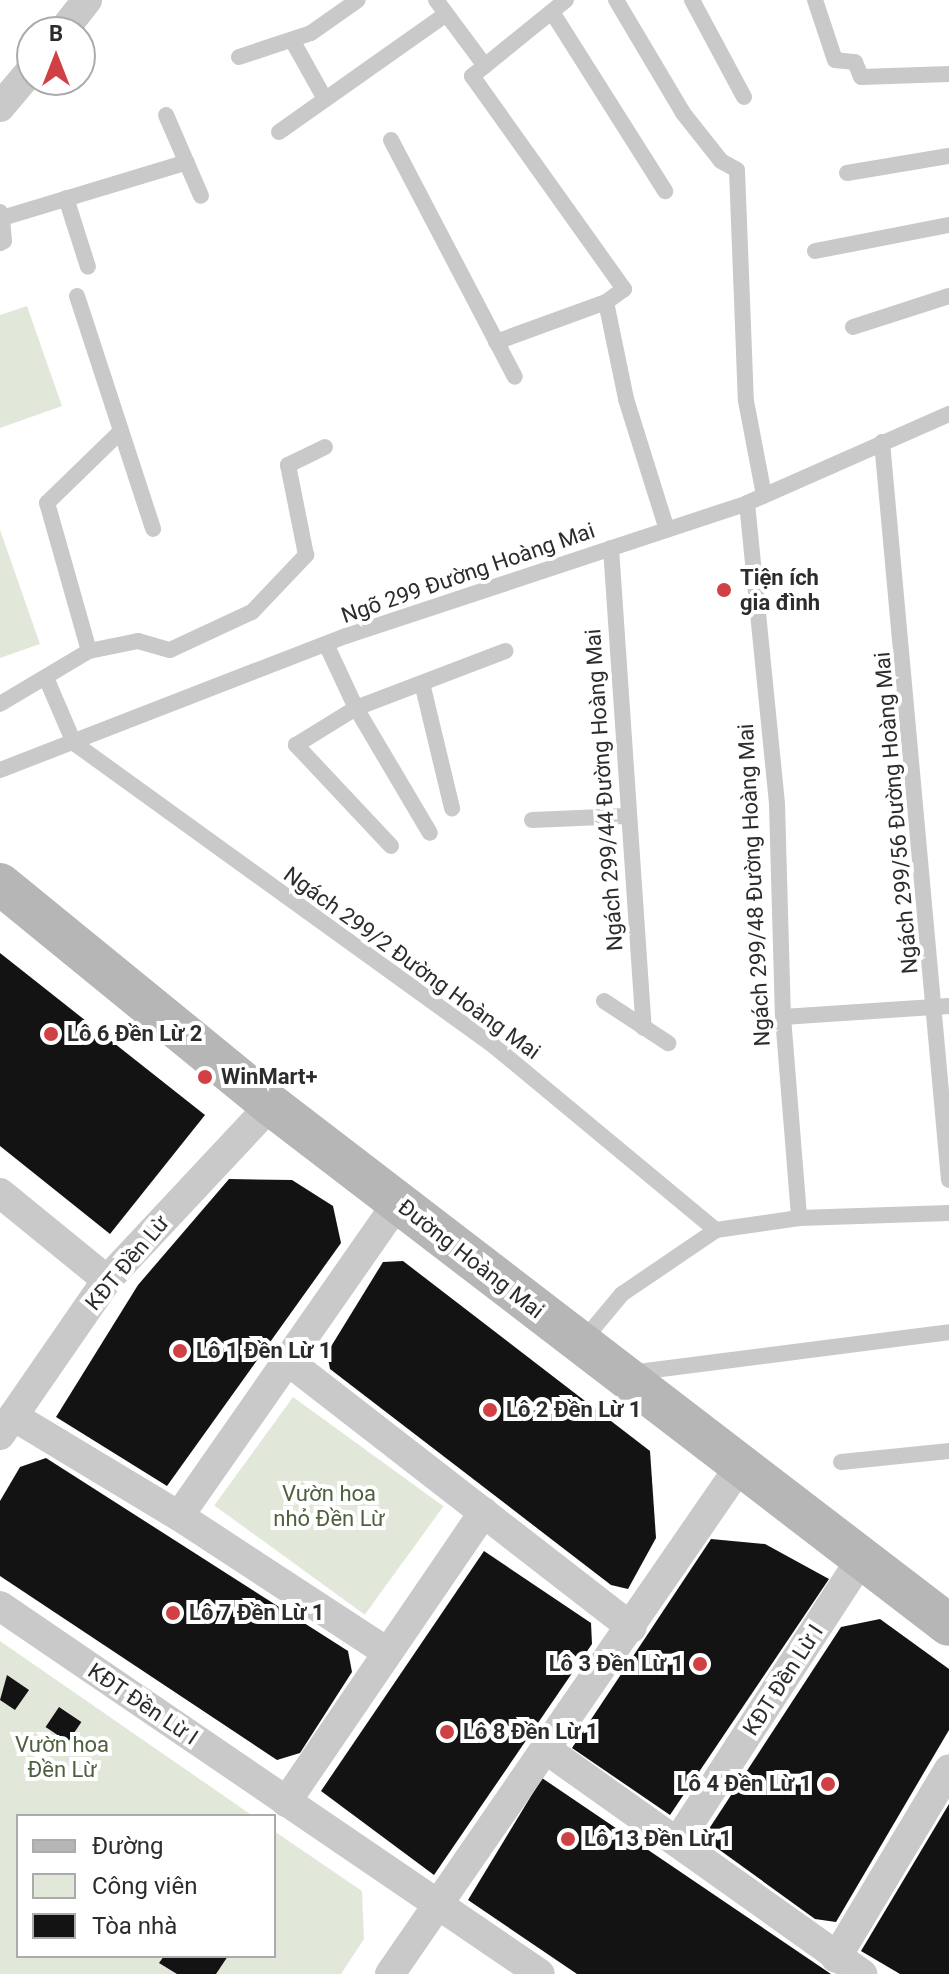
<!DOCTYPE html>
<html>
<head>
<meta charset="utf-8">
<style>
  body { margin:0 }
  #map { position:relative; width:949px; height:1974px; overflow:hidden; background:#fff; font-family:Roboto,sans-serif }
  div>[style] { position:absolute }
  .green>* { inset:0; background:#e1e8da; transform-origin:0 0 }
  .building>* { inset:0; background:#131313; transform-origin:0 0 }
  .lane>* { height:16px; margin:-8px; padding:0 8px; transform-origin:8px; border-radius:8px; background:#c9c9c9 }
  .street>* { height:30px; margin:-15px; padding:0 15px; transform-origin:15px; border-radius:15px; background:#c9c9c9 }
  .secondary>* { height:42px; margin:-21px; padding:0 21px; transform-origin:21px; border-radius:21px; background:#b6b6b6 }
  .dots>* { width:22px; height:22px; translate:-50% -50%; box-sizing:border-box; border:4px solid #fff; border-radius:50% }
  span { translate:-50% -50%; white-space:nowrap; text-align:center; line-height:1.15; -webkit-text-stroke:8px #fff; paint-order:stroke }
  .street-label { font-size:22px; color:#2c2c2c }
  .poi-label { font-size:22px; color:#2c2c2c; font-weight:700 }
  .left { translate:0 -50%; text-align:left }
  .right { translate:-100% -50%; text-align:right }
  .park-label { font-size:22px; color:#4d613f }
  .legend { position:absolute; left:16px; top:1814px; width:260px; height:144px; box-sizing:border-box; background:#fff; border:2px solid #ababab; margin:0; padding:10px 14px; list-style:none; font-size:24px; color:#2c2c2c }
  .legend li { display:flex; align-items:center; gap:16px; height:40px }
  .legend b { width:40px; border:2px solid #ababab }
  .north { position:absolute; left:16px; top:16px; width:80px; height:80px; box-sizing:border-box; background:#fff; border:2px solid #ababab; border-radius:50%; rotate:0deg; font-size:22px; font-weight:700; line-height:32px; text-align:center; color:#2c2c2c }
  .north::after { content:''; display:block; margin:auto; width:28px; height:36px; background:#cf4144; clip-path:polygon(50% 0,100% 100%,50% 72%,0 100%) }
</style>
</head>
<body>
<div id="map">
  <div class="green">
    <i style="clip-path:polygon(27px 306px,62px 406px,0 428px,0 315px)"></i>
    <i style="clip-path:polygon(0 530px,40px 644px,0 658px)"></i>
    <i style="left:293px;top:1397px;width:186px;height:134px;rotate:36deg"></i>
    <i style="clip-path:polygon(0 1641px,253px 1816px,18px 1816px,18px 1956px,274px 1956px,274px 1831px,362px 1891px,364px 1939px,341px 1974px,0 1974px)"></i>
  </div>
  <div class="building">
    <i style="clip-path:polygon(0 953px,205px 1115px,110px 1234px,0 1146px)"></i>
    <i style="clip-path:polygon(229px 1179px,292px 1180px,333px 1206px,341px 1243px,167px 1486px,56px 1417px,138px 1285px)"></i>
    <i style="clip-path:polygon(403px 1261px,650px 1451px,656px 1538px,628px 1589px,611px 1585px,330px 1369px,327px 1353px,383px 1262px)"></i>
    <i style="clip-path:polygon(46px 1458px,348px 1651px,352px 1672px,300px 1753px,277px 1760px,0 1576px,0 1501px,20px 1467px)"></i>
    <i style="clip-path:polygon(711px 1539px,765px 1544px,829px 1579px,670px 1815px,572px 1748px)"></i>
    <i style="clip-path:polygon(484px 1551px,591px 1623px,592px 1644px,434px 1875px,321px 1791px)"></i>
    <i style="clip-path:polygon(880px 1619px,949px 1669px,949px 1730px,836px 1922px,815px 1919px,703px 1838px,841px 1627px)"></i>
    <i style="clip-path:polygon(7px 1675px,29px 1690px,15px 1710px,0 1700px)"></i>
    <i style="left:59px;top:1707px;width:27px;height:24px;rotate:34deg"></i>
    <i style="clip-path:polygon(542px 1778px,831px 1974px,577px 1974px,468px 1900px)"></i>
    <i style="clip-path:polygon(949px 1804px,949px 1974px,900px 1974px,861px 1951px)"></i>
    <i style="clip-path:polygon(164px 1956px,228px 1956px,216px 1974px,177px 1974px,159px 1963px)"></i>
  </div>
  <div class="lane">
    <i style="left:436px;top:0;width:82px;rotate:53.4deg"></i>
    <i style="left:566px;top:0;width:121px;rotate:141deg"></i>
    <i style="left:472px;top:76px;width:262px;rotate:54.5deg"></i>
    <i style="left:624px;top:289px;width:22px;rotate:144deg"></i>
    <i style="left:606px;top:302px;width:99px;rotate:78.3deg"></i>
    <i style="left:626px;top:399px;width:137px;rotate:72.6deg"></i>
    <i style="left:616px;top:0;width:131px;rotate:59.3deg"></i>
    <i style="left:683px;top:113px;width:61px;rotate:51.6deg"></i>
    <i style="left:721px;top:161px;width:18px;rotate:29deg"></i>
    <i style="left:737px;top:170px;width:231px;rotate:87.8deg"></i>
    <i style="left:746px;top:401px;width:96px;rotate:79.2deg"></i>
    <i style="left:692px;top:0;width:110px;rotate:61.8deg"></i>
    <i style="left:815px;top:0;width:63px;rotate:71.6deg"></i>
    <i style="left:835px;top:60px;width:20px;rotate:6deg"></i>
    <i style="left:855px;top:62px;width:16px;rotate:68deg"></i>
    <i style="left:861px;top:77px;width:88px;rotate:-2deg"></i>
    <i style="left:552px;top:12px;width:212px;rotate:57.7deg"></i>
    <i style="left:292px;top:40px;width:68px;rotate:60.8deg"></i>
    <i style="left:239px;top:57px;width:76px;rotate:-18.4deg"></i>
    <i style="left:311px;top:33px;width:57px;rotate:-35.1deg"></i>
    <i style="left:166px;top:115px;width:88px;rotate:66.6deg"></i>
    <i style="left:279px;top:132px;width:204px;rotate:-35.2deg"></i>
    <i style="left:391px;top:140px;width:267px;rotate:62.4deg"></i>
    <i style="left:847px;top:173px;width:103px;rotate:-9.5deg"></i>
    <i style="left:66px;top:198px;width:72px;rotate:72.3deg"></i>
    <i style="left:0;top:212px;width:6px;rotate:72deg"></i>
    <i style="left:2px;top:218px;width:193px;rotate:-16.8deg"></i>
    <i style="left:0;top:243px;width:4px;rotate:-27deg"></i>
    <i style="left:4px;top:241px;width:23px;rotate:-95deg"></i>
    <i style="left:815px;top:251px;width:136px;rotate:-11deg"></i>
    <i style="left:77px;top:296px;width:245px;rotate:71.9deg"></i>
    <i style="left:853px;top:327px;width:101px;rotate:-17.9deg"></i>
    <i style="left:496px;top:342px;width:117px;rotate:-20deg"></i>
    <i style="left:882px;top:442px;width:741px;rotate:84.81deg"></i>
    <i style="left:747px;top:503px;width:302px;rotate:84.3deg"></i>
    <i style="left:777px;top:804px;width:213px;rotate:88.4deg"></i>
    <i style="left:783px;top:1017px;width:202px;rotate:85.4deg"></i>
    <i style="left:611px;top:548px;width:481px;rotate:86.1deg"></i>
    <i style="left:326px;top:644px;width:71px;rotate:64.9deg"></i>
    <i style="left:356px;top:708px;width:145px;rotate:59.4deg"></i>
    <i style="left:89px;top:651px;width:50px;rotate:-11.5deg"></i>
    <i style="left:138px;top:641px;width:33px;rotate:16deg"></i>
    <i style="left:170px;top:650px;width:90px;rotate:-24.9deg"></i>
    <i style="left:252px;top:612px;width:79px;rotate:-46.5deg"></i>
    <i style="left:306px;top:555px;width:92px;rotate:-101.3deg"></i>
    <i style="left:288px;top:465px;width:41px;rotate:-25.9deg"></i>
    <i style="left:47px;top:680px;width:69px;rotate:66.8deg"></i>
    <i style="left:74px;top:743px;width:518px;rotate:35.81deg"></i>
    <i style="left:494px;top:1046px;width:288px;rotate:39.7deg"></i>
    <i style="left:422px;top:683px;width:129px;rotate:76.5deg"></i>
    <i style="left:0;top:704px;width:104px;rotate:-30.8deg"></i>
    <i style="left:89px;top:651px;width:154px;rotate:-105.8deg"></i>
    <i style="left:47px;top:503px;width:103px;rotate:-44.2deg"></i>
    <i style="left:0;top:770px;width:371px;rotate:-21.2deg"></i>
    <i style="left:346px;top:636px;width:422px;rotate:-18.3deg"></i>
    <i style="left:747px;top:503px;width:221px;rotate:-23.8deg"></i>
    <i style="left:532px;top:820px;width:94px;rotate:-2.4deg"></i>
    <i style="left:391px;top:846px;width:139px;rotate:-133.2deg"></i>
    <i style="left:296px;top:745px;width:70px;rotate:-31.7deg"></i>
    <i style="left:356px;top:708px;width:160px;rotate:-20.9deg"></i>
    <i style="left:604px;top:1001px;width:77px;rotate:33.3deg"></i>
    <i style="left:783px;top:1017px;width:166px;rotate:-3.8deg"></i>
    <i style="left:581px;top:1343px;width:64px;rotate:-50.1deg"></i>
    <i style="left:622px;top:1294px;width:114px;rotate:-34.2deg"></i>
    <i style="left:716px;top:1230px;width:84px;rotate:-8.2deg"></i>
    <i style="left:799px;top:1218px;width:150px;rotate:-1.9deg"></i>
    <i style="left:630px;top:1373px;width:322px;rotate:-7.3deg"></i>
    <i style="left:841px;top:1462px;width:109px;rotate:-5.8deg"></i>
  </div>
  <div class="street">
    <i style="left:62px;top:32px;width:41px;rotate:-52deg"></i>
    <i style="left:0;top:107px;width:50px;rotate:-49.9deg"></i>
    <i style="left:0;top:1193px;width:138px;rotate:39.1deg"></i>
    <i style="left:288px;top:1361px;width:435px;rotate:37.8deg"></i>
    <i style="left:13px;top:1416px;width:194px;rotate:31.1deg"></i>
    <i style="left:179px;top:1516px;width:249px;rotate:33.2deg"></i>
    <i style="left:0;top:1435px;width:188px;rotate:-55.4deg"></i>
    <i style="left:107px;top:1280px;width:240px;rotate:-46.9deg"></i>
    <i style="left:179px;top:1516px;width:381px;rotate:-55.1deg"></i>
    <i style="left:0;top:1606px;width:653px;rotate:34.27deg"></i>
    <i style="left:547px;top:1750px;width:387px;rotate:35.4deg"></i>
    <i style="left:286px;top:1802px;width:351px;rotate:-55.7deg"></i>
    <i style="left:678px;top:1841px;width:336px;rotate:-57deg"></i>
    <i style="left:836px;top:1958px;width:220px;rotate:-59.1deg"></i>
    <i style="left:390px;top:1974px;width:617px;rotate:-55.43deg"></i>
  </div>
  <div class="secondary">
    <i style="left:0;top:884px;width:350px;rotate:39.2deg"></i>
    <i style="left:271px;top:1105px;width:854px;rotate:37.49deg"></i>
  </div>
  <div class="dots">
    <i style="left:724px;top:590px;background:#cf4144"></i>
    <i style="left:51px;top:1034px;background:#cf4144"></i>
    <i style="left:205px;top:1077px;background:#cf4144"></i>
    <i style="left:180px;top:1351px;background:#cf4144"></i>
    <i style="left:490px;top:1410px;background:#cf4144"></i>
    <i style="left:173px;top:1613px;background:#cf4144"></i>
    <i style="left:700px;top:1664px;background:#cf4144"></i>
    <i style="left:447px;top:1732px;background:#cf4144"></i>
    <i style="left:828px;top:1784px;background:#cf4144"></i>
    <i style="left:568px;top:1839px;background:#cf4144"></i>
  </div>
  <div class="street-label">
    <span style="left:468px;top:573px;rotate:-19deg">Ngõ 299 Đường Hoàng Mai</span>
    <span style="left:604px;top:790px;rotate:-94deg">Ngách 299/44 Đường Hoàng Mai</span>
    <span style="left:896px;top:813px;rotate:-95deg">Ngách 299/56 Đường Hoàng Mai</span>
    <span style="left:754px;top:885px;rotate:-93deg">Ngách 299/48 Đường Hoàng Mai</span>
    <span style="left:412px;top:963px;rotate:36deg">Ngách 299/2 Đường Hoàng Mai</span>
    <span style="left:471px;top:1259px;rotate:38deg">Đường Hoàng Mai</span>
    <span style="left:127px;top:1263px;rotate:-50deg">KĐT Đền Lừ</span>
    <span style="left:783px;top:1680px;rotate:-57deg">KĐT Đền Lừ I</span>
    <span style="left:143px;top:1704px;rotate:34deg">KĐT Đền Lừ I</span>
  </div>
  <div class="poi-label">
    <span class="left" style="left:740px;top:590px">Tiện ích<br>gia đình</span>
    <span class="left" style="left:67px;top:1034px">Lô 6 Đền Lừ 2</span>
    <span class="left" style="left:221px;top:1077px">WinMart+</span>
    <span class="left" style="left:196px;top:1351px">Lô 1 Đền Lừ 1</span>
    <span class="left" style="left:506px;top:1410px">Lô 2 Đền Lừ 1</span>
    <span class="left" style="left:189px;top:1613px">Lô 7 Đền Lừ 1</span>
    <span class="right" style="left:684px;top:1664px">Lô 3 Đền Lừ 1</span>
    <span class="left" style="left:463px;top:1732px">Lô 8 Đền Lừ 1</span>
    <span class="right" style="left:812px;top:1784px">Lô 4 Đền Lừ 1</span>
    <span class="left" style="left:584px;top:1839px">Lô 13 Đền Lừ 1</span>
  </div>
  <div class="park-label">
    <span style="left:329px;top:1506px">Vườn hoa<br>nhỏ Đền Lừ</span>
    <span style="left:62px;top:1757px">Vườn hoa<br>Đền Lừ</span>
  </div>
  <ul class="legend">
  <li><b style="height:10px;background:#b6b6b6"></b>Đường</li>
  <li><b style="height:22px;background:#e1e8da"></b>Công viên</li>
  <li><b style="height:22px;background:#131313"></b>Tòa nhà</li>
  </ul>
  <div class="north">B</div>
</div>
</body>
</html>
